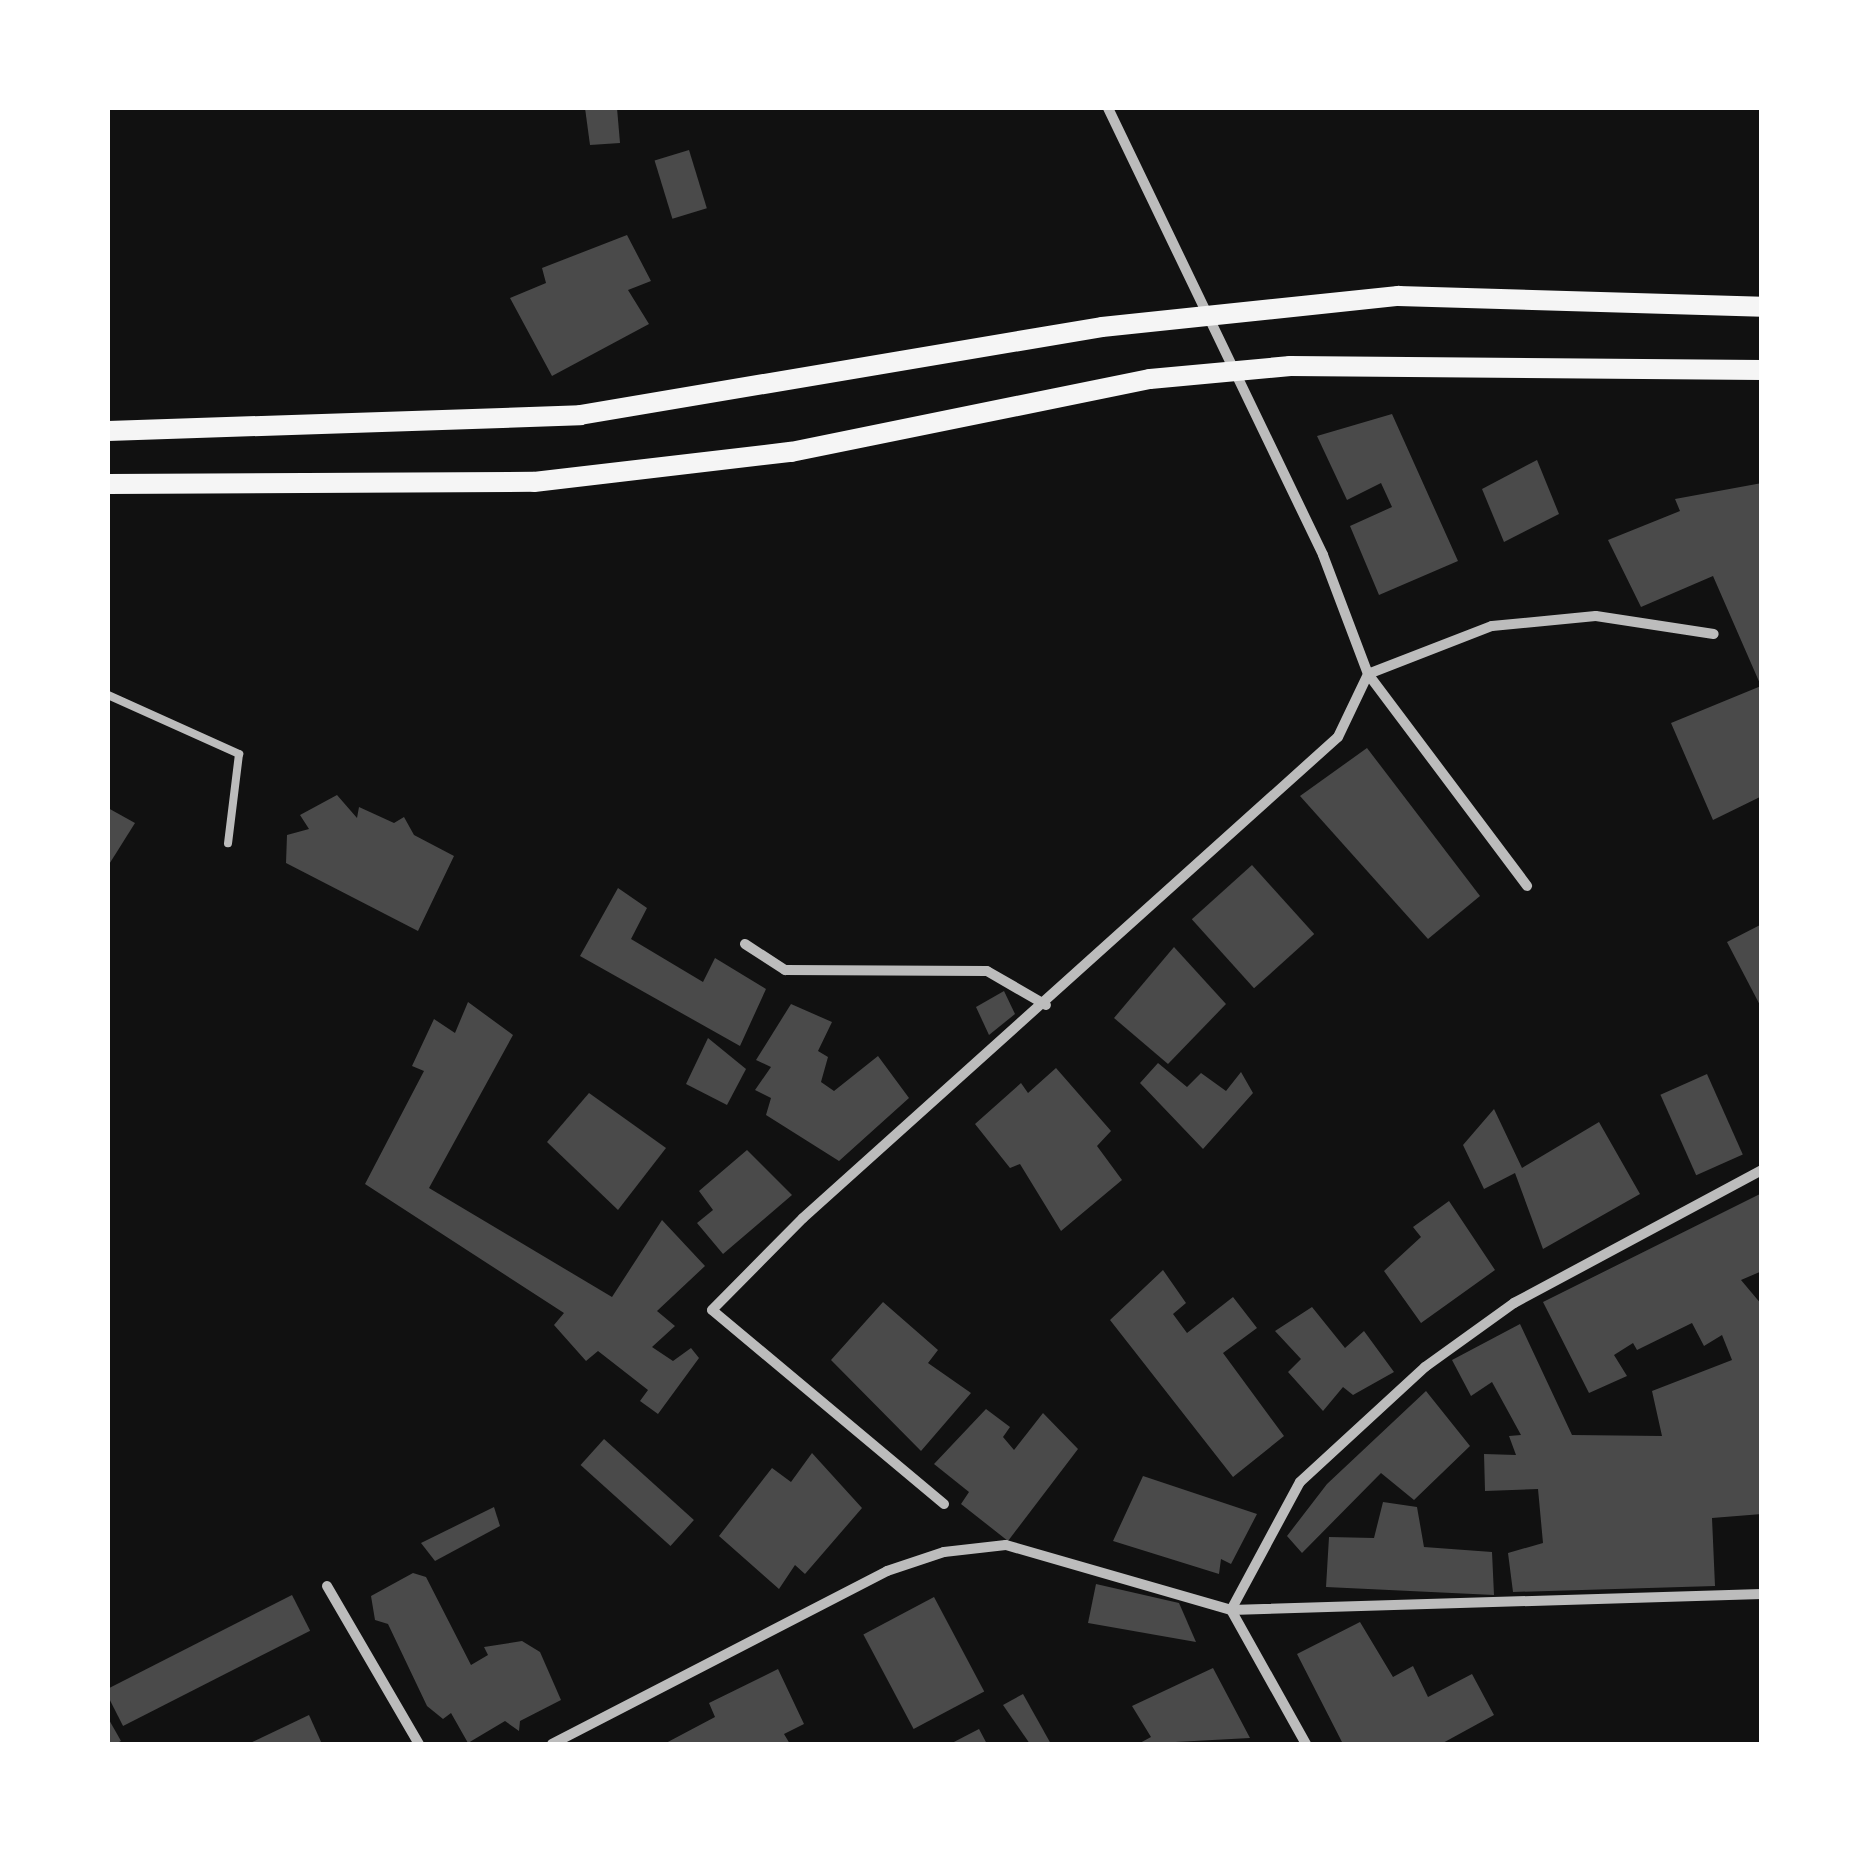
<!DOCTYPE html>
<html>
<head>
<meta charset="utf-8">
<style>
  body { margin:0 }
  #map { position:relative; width:1869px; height:1852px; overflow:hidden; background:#111; font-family:"Sofia Sans Condensed",sans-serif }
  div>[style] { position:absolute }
  .building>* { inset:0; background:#4a4a4a; transform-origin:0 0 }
  .service>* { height:8px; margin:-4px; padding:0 4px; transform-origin:4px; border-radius:4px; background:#bcbcbc }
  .minor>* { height:10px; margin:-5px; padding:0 5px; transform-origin:5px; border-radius:5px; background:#bcbcbc }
  .secondary>* { height:20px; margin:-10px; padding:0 10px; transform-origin:10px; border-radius:10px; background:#f5f5f5 }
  span { translate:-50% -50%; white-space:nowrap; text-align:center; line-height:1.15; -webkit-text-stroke:8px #fff; paint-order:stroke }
  .frame { position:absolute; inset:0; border:110px solid #fff; pointer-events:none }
</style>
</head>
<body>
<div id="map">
  <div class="building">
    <i style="clip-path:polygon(585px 108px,617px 108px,620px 143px,590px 145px)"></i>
    <i style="left:689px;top:150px;width:61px;height:36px;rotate:73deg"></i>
    <i style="clip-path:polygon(627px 235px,651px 281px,628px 290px,649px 324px,552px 376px,510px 298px,546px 283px,542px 268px)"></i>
    <i style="clip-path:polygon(1392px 414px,1458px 561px,1379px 595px,1350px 526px,1392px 507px,1381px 483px,1347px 500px,1317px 436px)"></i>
    <i style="clip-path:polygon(1537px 460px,1559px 514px,1504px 542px,1482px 489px)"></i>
    <i style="clip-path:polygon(1762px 483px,1762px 796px,1713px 820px,1671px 723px,1761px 686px,1713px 576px,1641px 607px,1608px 540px,1680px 511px,1675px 499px)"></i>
    <i style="clip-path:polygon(1367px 748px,1480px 896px,1428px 939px,1300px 796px)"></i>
    <i style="clip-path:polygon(337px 795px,357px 818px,359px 807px,394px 823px,404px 817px,414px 835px,454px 856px,418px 931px,286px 863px,287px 835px,309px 829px,300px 815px)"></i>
    <i style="clip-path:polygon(108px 808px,135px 823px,108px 866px)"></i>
    <i style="left:1252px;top:865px;width:93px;height:81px;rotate:48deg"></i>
    <i style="clip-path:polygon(618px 888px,647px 908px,631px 939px,703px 982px,715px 958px,766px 989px,740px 1046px,580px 956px)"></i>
    <i style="clip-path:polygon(1762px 924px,1762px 1009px,1727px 942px)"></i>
    <i style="clip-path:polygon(1174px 947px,1226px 1004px,1168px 1064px,1114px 1018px)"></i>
    <i style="clip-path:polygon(1004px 991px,1015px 1014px,989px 1035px,976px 1007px)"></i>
    <i style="clip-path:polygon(468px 1002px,513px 1035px,429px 1188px,612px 1297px,662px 1220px,705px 1266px,657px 1311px,675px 1326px,652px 1347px,673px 1361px,691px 1348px,699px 1358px,658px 1414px,640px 1401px,648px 1390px,598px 1351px,586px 1361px,554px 1325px,564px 1313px,365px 1184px,424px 1071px,412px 1066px,434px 1019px,455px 1033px)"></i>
    <i style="clip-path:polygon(791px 1004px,832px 1022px,818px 1051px,828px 1057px,821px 1082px,834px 1091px,878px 1056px,909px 1098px,839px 1161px,766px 1115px,771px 1098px,755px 1090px,771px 1067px,756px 1060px)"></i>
    <i style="clip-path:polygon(708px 1038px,746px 1069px,727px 1105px,686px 1084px)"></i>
    <i style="clip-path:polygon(1158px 1063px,1187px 1087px,1201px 1073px,1226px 1091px,1241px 1072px,1253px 1093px,1203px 1149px,1140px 1083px)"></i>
    <i style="clip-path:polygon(1056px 1068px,1111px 1131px,1097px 1146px,1122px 1180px,1061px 1231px,1020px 1164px,1010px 1168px,975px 1124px,1021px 1083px,1028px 1093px)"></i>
    <i style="left:1707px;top:1074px;width:88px;height:51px;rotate:66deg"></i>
    <i style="clip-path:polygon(589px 1093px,666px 1148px,618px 1210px,547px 1142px)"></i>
    <i style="clip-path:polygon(1494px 1109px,1522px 1168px,1599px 1122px,1640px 1194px,1543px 1249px,1515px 1173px,1484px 1189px,1463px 1145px)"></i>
    <i style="clip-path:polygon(747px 1150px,792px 1195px,723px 1254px,697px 1223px,713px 1210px,699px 1191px)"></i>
    <i style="clip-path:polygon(1762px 1193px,1762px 1271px,1741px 1280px,1762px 1305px,1762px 1514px,1712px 1518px,1715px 1586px,1513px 1592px,1508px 1553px,1543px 1543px,1538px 1489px,1485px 1491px,1484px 1454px,1516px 1455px,1509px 1436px,1521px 1435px,1492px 1382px,1471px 1396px,1452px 1360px,1520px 1324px,1572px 1435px,1662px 1436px,1652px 1391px,1732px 1360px,1722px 1335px,1704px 1346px,1692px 1323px,1637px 1350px,1633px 1343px,1614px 1355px,1627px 1376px,1589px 1393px,1543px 1302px)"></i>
    <i style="clip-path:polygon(1449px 1201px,1495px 1270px,1421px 1323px,1384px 1271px,1421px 1237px,1413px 1227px)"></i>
    <i style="clip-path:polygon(1163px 1270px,1186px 1303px,1173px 1314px,1187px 1333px,1233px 1297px,1257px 1328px,1223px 1353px,1284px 1436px,1233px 1477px,1110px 1320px)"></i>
    <i style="clip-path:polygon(883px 1302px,938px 1350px,928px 1363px,971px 1393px,921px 1451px,831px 1360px)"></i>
    <i style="clip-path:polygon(1312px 1307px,1345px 1348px,1364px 1331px,1394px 1372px,1353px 1395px,1343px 1387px,1323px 1411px,1288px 1372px,1301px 1359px,1275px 1331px)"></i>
    <i style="clip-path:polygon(1426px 1391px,1470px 1446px,1414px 1500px,1381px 1473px,1302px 1553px,1287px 1536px,1327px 1484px)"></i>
    <i style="clip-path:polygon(986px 1409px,1010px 1427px,1003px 1437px,1014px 1450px,1043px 1413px,1078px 1449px,1008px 1541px,961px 1504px,969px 1492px,934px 1464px)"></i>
    <i style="left:604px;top:1439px;width:121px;height:35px;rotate:42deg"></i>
    <i style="clip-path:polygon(812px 1453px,862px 1508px,805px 1574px,795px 1565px,779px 1589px,719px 1536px,772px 1468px,791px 1482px)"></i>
    <i style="clip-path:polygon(1143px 1476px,1257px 1514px,1231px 1564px,1221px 1559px,1219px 1574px,1113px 1541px)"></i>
    <i style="clip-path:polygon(1383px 1502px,1417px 1507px,1424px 1547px,1492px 1552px,1494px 1595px,1326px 1587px,1329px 1537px,1374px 1538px)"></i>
    <i style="clip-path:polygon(494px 1507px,500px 1526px,435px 1561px,421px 1543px)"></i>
    <i style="clip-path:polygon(413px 1573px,426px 1577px,471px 1665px,488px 1655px,484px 1647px,522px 1641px,540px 1652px,561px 1700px,520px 1721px,519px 1731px,505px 1721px,468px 1743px,451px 1713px,443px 1719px,427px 1706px,388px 1624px,375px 1620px,371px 1596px)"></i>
    <i style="clip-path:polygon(1096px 1584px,1179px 1603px,1196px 1642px,1088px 1623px)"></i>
    <i style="left:292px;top:1595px;width:40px;height:210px;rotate:63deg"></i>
    <i style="left:934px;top:1597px;width:107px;height:80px;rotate:62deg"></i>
    <i style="clip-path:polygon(1360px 1622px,1393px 1677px,1413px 1666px,1428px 1697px,1472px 1674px,1494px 1715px,1441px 1744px,1343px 1744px,1297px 1654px)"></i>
    <i style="clip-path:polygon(1213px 1668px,1250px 1738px,1138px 1744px,1151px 1737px,1132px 1706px)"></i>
    <i style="clip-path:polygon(778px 1669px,804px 1724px,784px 1734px,790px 1744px,664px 1744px,715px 1717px,709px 1703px)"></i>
    <i style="clip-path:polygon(1023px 1694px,1051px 1744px,1030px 1744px,1003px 1705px)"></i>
    <i style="clip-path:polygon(309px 1715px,322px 1744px,248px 1744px)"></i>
    <i style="clip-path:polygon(108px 1718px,121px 1741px,115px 1744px,108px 1744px)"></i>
    <i style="clip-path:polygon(979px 1729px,987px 1744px,950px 1744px)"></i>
  </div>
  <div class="service">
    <i style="left:108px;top:695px;width:144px;rotate:24.2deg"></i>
    <i style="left:239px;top:754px;width:90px;rotate:97deg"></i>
  </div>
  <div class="minor">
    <i style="left:1108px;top:108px;width:496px;rotate:64.3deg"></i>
    <i style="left:1323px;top:555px;width:127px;rotate:69.3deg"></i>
    <i style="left:1368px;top:674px;width:265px;rotate:53.1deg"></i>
    <i style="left:745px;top:944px;width:48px;rotate:33deg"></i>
    <i style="left:785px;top:970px;width:202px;rotate:0.3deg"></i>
    <i style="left:987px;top:971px;width:68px;rotate:30deg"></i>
    <i style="left:944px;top:1504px;width:302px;rotate:-140.1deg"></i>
    <i style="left:712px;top:1310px;width:129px;rotate:-45.3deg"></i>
    <i style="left:803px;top:1218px;width:719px;rotate:-41.96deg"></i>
    <i style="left:1338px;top:737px;width:70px;rotate:-64.5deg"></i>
    <i style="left:1368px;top:674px;width:133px;rotate:-21.2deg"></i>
    <i style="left:1492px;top:626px;width:104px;rotate:-5.5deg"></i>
    <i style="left:1596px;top:616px;width:119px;rotate:8.7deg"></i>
    <i style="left:327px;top:1586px;width:183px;rotate:59.8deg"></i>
    <i style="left:552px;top:1744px;width:377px;rotate:-27.3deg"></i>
    <i style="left:887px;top:1571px;width:60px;rotate:-18.4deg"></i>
    <i style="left:944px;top:1552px;width:62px;rotate:-6.4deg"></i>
    <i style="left:1006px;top:1545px;width:234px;rotate:16.1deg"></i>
    <i style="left:1231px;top:1610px;width:531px;rotate:-1.73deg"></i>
    <i style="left:1306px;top:1744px;width:154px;rotate:-119.2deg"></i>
    <i style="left:1231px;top:1610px;width:145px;rotate:-61.7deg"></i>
    <i style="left:1300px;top:1482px;width:170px;rotate:-42.6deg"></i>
    <i style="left:1425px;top:1367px;width:110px;rotate:-35.7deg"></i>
    <i style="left:1514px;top:1303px;width:281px;rotate:-28.2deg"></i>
  </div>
  <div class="secondary">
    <i style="left:108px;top:431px;width:472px;rotate:-1.9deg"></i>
    <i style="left:580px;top:415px;width:529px;rotate:-9.57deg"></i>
    <i style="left:1102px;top:327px;width:298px;rotate:-6deg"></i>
    <i style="left:1398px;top:296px;width:364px;rotate:1.7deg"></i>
    <i style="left:108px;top:484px;width:426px;rotate:-0.3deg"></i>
    <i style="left:534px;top:482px;width:259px;rotate:-6.7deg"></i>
    <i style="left:791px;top:452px;width:366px;rotate:-11.5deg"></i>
    <i style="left:1150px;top:379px;width:141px;rotate:-5.3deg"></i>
    <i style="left:1290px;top:366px;width:472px;rotate:0.5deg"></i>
  </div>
  <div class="frame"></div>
</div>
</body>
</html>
